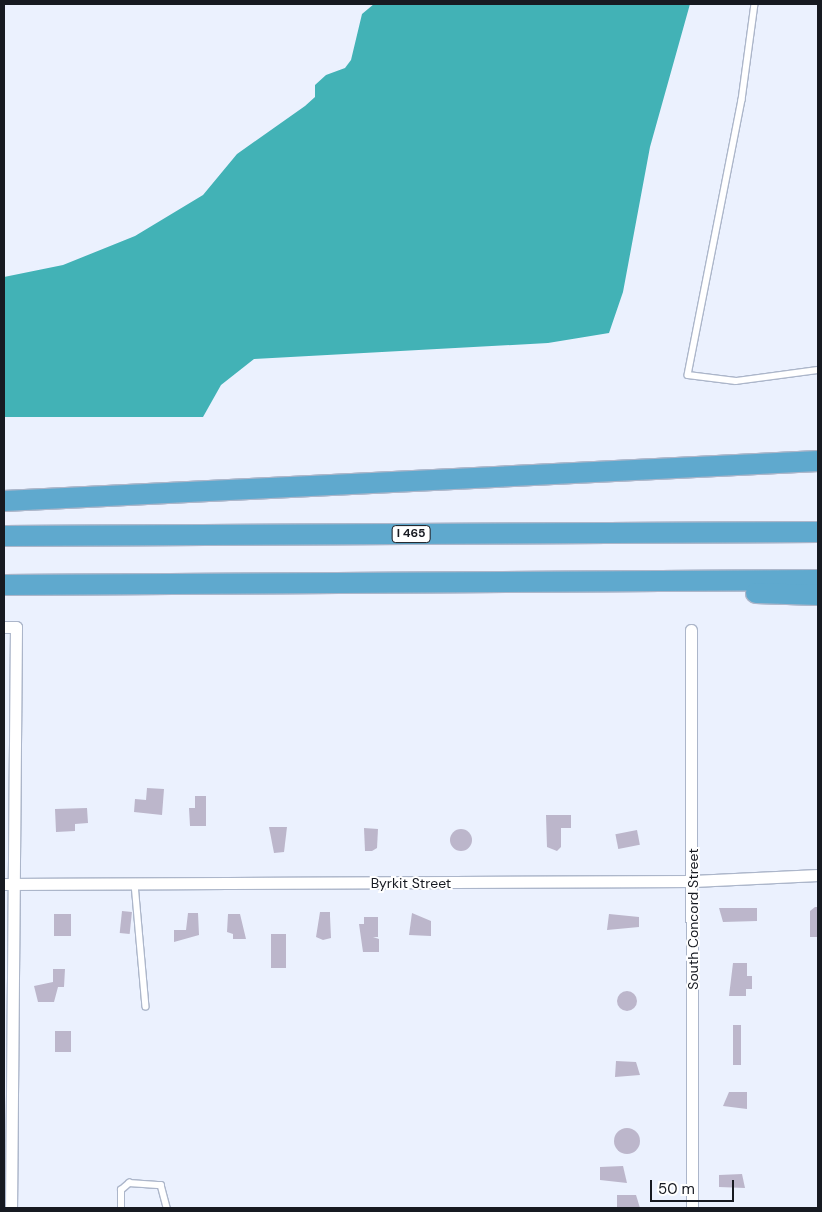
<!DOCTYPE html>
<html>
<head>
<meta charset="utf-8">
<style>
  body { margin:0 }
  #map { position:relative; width:822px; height:1212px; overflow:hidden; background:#ebf1fe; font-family:"DM Sans",sans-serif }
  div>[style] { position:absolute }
  .water>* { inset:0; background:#42b2b6 }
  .building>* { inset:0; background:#bcb6cb; transform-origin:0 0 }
  .round { border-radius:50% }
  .roads { filter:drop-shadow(1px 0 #acb6ca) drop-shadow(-1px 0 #acb6ca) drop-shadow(0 1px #acb6ca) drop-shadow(0 -1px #acb6ca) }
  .lane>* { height:5.5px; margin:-2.75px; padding:0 2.75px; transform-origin:2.75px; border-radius:2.75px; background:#fff }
  .street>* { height:11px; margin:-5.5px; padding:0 5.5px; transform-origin:5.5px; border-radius:5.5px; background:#fff }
  .highway>* { height:20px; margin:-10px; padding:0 10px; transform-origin:10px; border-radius:10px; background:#5fa9ce }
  span { translate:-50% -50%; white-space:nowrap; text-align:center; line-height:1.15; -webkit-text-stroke:4px #fff; paint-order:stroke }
  .shield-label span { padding:1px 4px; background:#fff; border:1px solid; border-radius:4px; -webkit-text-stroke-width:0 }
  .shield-label { font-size:12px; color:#171a21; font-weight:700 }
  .street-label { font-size:14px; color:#171a21 }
  .frame { position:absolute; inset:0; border:5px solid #171a21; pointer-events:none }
  .scale { position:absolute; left:650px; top:1180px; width:84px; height:22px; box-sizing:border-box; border:2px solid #171a21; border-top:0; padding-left:6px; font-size:15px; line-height:18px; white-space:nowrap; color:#171a21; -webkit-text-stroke:4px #fff; paint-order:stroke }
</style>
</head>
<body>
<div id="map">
  <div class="water">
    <i style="clip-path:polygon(374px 4px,690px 4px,650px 147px,623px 292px,609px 333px,548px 343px,254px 359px,221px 385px,203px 417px,4px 417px,4px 277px,63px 265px,135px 236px,203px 195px,237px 154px,305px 106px,315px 97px,315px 85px,326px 75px,345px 68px,351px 60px,362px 14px)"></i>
  </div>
  <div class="building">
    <i style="clip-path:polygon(147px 788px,164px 789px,162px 815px,134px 812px,135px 799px,146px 800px)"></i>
    <i style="clip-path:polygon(195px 796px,206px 796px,206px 826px,190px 826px,189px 808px,195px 808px)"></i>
    <i style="clip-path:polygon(87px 808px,88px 823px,75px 824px,75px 831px,56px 832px,55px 809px)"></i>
    <i style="clip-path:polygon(546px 815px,571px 815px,571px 828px,561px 828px,561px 847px,557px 851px,547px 847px)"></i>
    <i style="clip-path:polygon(269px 827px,287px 827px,284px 852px,274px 853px)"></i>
    <i style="clip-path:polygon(364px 828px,378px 829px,377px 848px,372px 851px,365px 851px)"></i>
    <i class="round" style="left:450px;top:829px;width:22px;height:22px"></i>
    <i style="left:637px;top:830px;width:15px;height:22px;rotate:79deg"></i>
    <i style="clip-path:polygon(815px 907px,818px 907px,818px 937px,810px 937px,810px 911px)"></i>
    <i style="clip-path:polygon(719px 908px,757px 908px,757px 921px,723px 922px)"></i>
    <i style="left:122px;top:911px;width:10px;height:22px;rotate:6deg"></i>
    <i style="clip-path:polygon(320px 912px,330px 912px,330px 916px,331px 938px,323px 940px,316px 937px)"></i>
    <i style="clip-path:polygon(188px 913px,198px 913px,199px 935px,174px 942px,174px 930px,186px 930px)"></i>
    <i style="clip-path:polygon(412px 913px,431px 921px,431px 936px,409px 935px)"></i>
    <i style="left:54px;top:914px;width:17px;height:22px"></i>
    <i style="clip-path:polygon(228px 914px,240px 914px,246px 939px,233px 939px,233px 934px,227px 932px)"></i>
    <i style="clip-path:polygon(609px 914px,639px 917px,639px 927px,607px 930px)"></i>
    <i style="clip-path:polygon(364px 917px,378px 917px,378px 937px,373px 937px,379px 939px,379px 952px,363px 952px,359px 924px,364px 924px)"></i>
    <i style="left:271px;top:934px;width:15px;height:34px"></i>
    <i style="clip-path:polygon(733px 963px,747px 963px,747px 976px,752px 976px,752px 989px,746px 989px,746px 996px,729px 996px)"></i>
    <i style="clip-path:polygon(53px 969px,65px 969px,64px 987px,58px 987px,54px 1002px,38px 1002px,34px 986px,53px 982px)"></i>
    <i class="round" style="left:617px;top:991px;width:20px;height:20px"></i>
    <i style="left:733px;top:1025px;width:8px;height:40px"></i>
    <i style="left:55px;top:1031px;width:16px;height:21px"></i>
    <i style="clip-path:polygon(616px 1061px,636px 1062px,640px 1075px,615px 1077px)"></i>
    <i style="clip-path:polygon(729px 1092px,747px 1092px,747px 1109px,723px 1106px)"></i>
    <i class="round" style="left:614px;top:1128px;width:26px;height:26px"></i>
    <i style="clip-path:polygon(623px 1166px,627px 1183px,600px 1180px,600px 1167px)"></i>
    <i style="clip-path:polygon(742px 1174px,745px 1188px,719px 1187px,719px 1175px)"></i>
    <i style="clip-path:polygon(617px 1195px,636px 1195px,640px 1208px,617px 1208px)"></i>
  </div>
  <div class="roads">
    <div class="lane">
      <i style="left:755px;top:4px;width:97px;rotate:97.7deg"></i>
      <i style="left:742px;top:100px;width:280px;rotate:101.1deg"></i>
      <i style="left:688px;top:375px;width:48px;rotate:7.1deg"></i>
      <i style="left:736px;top:381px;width:83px;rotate:-7.6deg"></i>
      <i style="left:135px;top:884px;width:123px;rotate:84.9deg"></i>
      <i style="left:121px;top:1208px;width:18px;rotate:-90deg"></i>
      <i style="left:121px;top:1190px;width:11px;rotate:-41deg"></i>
      <i style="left:129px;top:1183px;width:32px;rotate:4deg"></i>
      <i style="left:161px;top:1185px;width:24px;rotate:75deg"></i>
    </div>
    <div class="street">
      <i style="left:4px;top:627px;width:12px"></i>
      <i style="left:16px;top:627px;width:581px;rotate:90.49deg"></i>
      <i style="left:691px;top:630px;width:578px;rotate:89.9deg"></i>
      <i style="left:4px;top:884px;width:689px;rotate:-0.25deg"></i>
      <i style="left:693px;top:881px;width:125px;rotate:-2.7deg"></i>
    </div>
    <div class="highway">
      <i style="left:4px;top:501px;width:815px;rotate:-2.81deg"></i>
      <i style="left:4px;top:536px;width:814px;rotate:-0.28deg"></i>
      <i style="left:4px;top:585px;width:814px;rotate:-0.35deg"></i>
      <i style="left:756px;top:593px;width:62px;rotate:1.8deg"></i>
    </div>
  </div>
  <div class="shield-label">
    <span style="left:411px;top:534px">I 465</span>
  </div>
  <div class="street-label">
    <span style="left:411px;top:883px">Byrkit Street</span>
    <span style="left:693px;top:919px;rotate:-90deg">South Concord Street</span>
  </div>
  <div class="frame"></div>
  <div class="scale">50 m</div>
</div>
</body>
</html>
